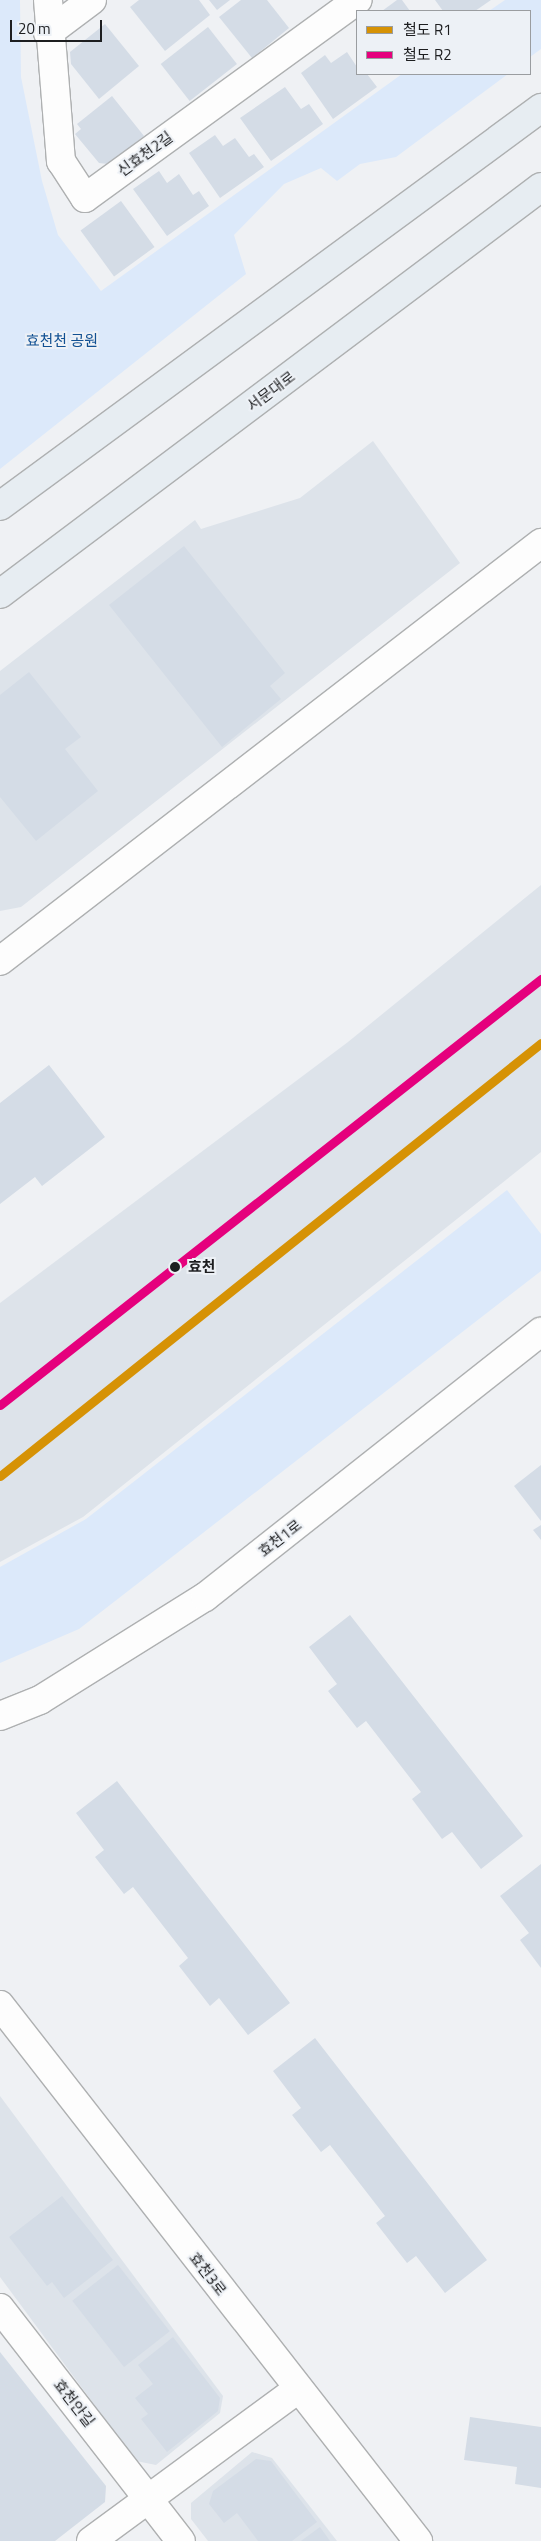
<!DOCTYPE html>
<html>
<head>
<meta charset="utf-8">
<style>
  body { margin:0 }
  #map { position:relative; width:541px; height:2541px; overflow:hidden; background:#eff1f4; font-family:"Titillium Web","Noto Sans KR",sans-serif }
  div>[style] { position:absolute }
  .built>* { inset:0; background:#dde3ea }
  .green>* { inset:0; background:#dce9fa }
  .building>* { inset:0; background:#d4dce6; transform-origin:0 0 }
  .roads { filter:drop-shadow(1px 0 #aeb0b1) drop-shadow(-1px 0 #aeb0b1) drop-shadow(0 1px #aeb0b1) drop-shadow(0 -1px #aeb0b1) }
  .minor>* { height:28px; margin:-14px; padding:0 14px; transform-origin:14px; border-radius:14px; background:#fdfdfd }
  .major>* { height:28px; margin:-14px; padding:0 14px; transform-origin:14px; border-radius:14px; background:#e7edf2 }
  .rail>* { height:5.5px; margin-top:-2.75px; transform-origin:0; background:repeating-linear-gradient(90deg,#edf1f6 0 11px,#d6d7d7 0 22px); box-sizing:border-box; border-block:1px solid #d6d7d7 }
  .rail-1>* { height:9px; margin:-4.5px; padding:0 4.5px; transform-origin:4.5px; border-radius:4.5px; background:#d69205 }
  .rail-2>* { height:9px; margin:-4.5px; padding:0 4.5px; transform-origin:4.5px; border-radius:4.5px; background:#e5007d }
  .dots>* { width:14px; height:14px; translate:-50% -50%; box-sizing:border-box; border:2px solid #edf1f6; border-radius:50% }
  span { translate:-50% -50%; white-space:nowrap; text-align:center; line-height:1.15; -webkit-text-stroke:4px #edf1f6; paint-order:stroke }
  .street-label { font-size:15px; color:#1d1e20 }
  .park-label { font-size:15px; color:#115092 }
  .stop-label { font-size:15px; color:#1d1e20; font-weight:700 }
  .left { translate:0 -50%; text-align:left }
  .legend { position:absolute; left:356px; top:10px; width:175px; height:65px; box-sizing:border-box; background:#edf1f6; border:1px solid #9a9da0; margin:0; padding:6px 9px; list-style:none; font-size:15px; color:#1d1e20 }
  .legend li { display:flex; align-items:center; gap:10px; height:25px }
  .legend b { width:25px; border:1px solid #9a9da0 }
  .scale { position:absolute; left:10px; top:20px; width:92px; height:22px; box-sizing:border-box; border:2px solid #1d1e20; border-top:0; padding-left:6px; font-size:15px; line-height:18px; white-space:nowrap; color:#1d1e20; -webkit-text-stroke:4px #edf1f6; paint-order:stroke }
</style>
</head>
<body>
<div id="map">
  <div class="built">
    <i style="clip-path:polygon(373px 441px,460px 563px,21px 907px,0 911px,0 671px,195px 520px,201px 529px,300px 498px)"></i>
    <i style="clip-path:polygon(541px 885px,541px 1152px,83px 1517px,0 1562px,0 1303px,348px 1042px)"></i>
    <i style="clip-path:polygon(0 2096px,223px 2396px,220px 2413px,156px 2465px,136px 2461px,0 2277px)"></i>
    <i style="clip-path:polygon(252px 2452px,272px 2458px,337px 2541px,208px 2541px,191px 2519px,191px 2503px)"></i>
  </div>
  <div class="green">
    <i style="clip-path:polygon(0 0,20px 0,21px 77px,42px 181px,58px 235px,101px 291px,402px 74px,508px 74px,396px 157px,360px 164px,337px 181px,321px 168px,284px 184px,234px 235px,246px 274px,0 469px)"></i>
    <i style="clip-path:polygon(505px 0,541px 0,541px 49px,530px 57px,530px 11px,489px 11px)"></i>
    <i style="clip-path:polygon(507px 1190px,541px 1234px,541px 1271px,79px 1629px,0 1663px,0 1567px,86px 1519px)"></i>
  </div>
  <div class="building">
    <i style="clip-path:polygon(139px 0,199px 0,210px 15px,165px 51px,130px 7px)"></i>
    <i style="clip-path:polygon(209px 0,230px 0,217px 10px)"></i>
    <i style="clip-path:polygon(241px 0,267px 0,289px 28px,252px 58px,219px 17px)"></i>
    <i style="clip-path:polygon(397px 0,402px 0,410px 11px,382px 11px)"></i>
    <i style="clip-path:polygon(435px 0,491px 0,475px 11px,443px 11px)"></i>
    <i style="clip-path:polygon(105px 24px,139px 66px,99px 99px,71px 64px,70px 52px)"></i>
    <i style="left:208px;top:27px;width:47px;height:60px;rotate:52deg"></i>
    <i style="clip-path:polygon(347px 52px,357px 67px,357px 74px,367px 74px,377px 87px,333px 119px,301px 73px,325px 55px,331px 63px)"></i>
    <i style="clip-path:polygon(285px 87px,301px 109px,309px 104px,323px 124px,271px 161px,240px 118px)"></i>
    <i style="clip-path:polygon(112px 96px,144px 136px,108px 164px,99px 163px,75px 134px,81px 129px,77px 124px)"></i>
    <i style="clip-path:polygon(215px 135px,223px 146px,235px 138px,249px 157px,254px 154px,264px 167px,220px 198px,189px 153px)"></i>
    <i style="clip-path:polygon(159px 171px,167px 183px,179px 174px,193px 195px,199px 191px,209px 206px,167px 236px,133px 189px)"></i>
    <i style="left:121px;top:201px;width:57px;height:50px;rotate:54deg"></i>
    <i style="clip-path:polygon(184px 546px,285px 673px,270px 686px,281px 699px,222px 747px,109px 605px)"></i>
    <i style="clip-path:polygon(29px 672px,81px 737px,65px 749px,98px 791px,36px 841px,0 797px,0 695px)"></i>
    <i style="clip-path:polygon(49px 1065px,105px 1137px,42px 1186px,35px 1177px,0 1204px,0 1103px)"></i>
    <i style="clip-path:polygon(541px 1465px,541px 1521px,514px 1486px)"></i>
    <i style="clip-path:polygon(541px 1525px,541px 1540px,533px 1530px)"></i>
    <i style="clip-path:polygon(350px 1615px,523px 1836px,481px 1869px,452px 1832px,442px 1839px,412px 1799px,421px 1792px,366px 1721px,357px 1728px,328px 1691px,337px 1684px,309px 1647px)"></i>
    <i style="clip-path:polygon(117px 1781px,290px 2003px,248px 2035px,219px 1998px,210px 2006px,179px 1966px,188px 1958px,133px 1887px,124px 1894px,95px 1857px,104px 1850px,76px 1813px)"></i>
    <i style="clip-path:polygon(541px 1864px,541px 1968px,520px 1940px,529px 1933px,500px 1896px)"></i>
    <i style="clip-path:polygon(315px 2038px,487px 2260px,445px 2293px,416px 2256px,407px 2263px,376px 2223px,385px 2216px,330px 2145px,321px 2152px,292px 2115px,301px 2108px,273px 2071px)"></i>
    <i style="clip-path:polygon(62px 2196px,113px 2260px,64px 2298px,52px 2282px,47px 2286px,9px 2237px)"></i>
    <i style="left:118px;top:2265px;width:84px;height:58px;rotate:52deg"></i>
    <i style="clip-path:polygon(173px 2337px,220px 2398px,218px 2411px,167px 2452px,141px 2419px,148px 2414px,135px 2398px,153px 2384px,138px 2365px)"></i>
    <i style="clip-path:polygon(0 2352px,106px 2486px,105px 2502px,55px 2541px,0 2541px)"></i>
    <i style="clip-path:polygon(470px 2417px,541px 2427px,541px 2488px,515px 2484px,517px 2467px,464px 2460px)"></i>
    <i style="clip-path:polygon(256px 2459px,271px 2461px,317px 2522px,292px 2541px,258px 2541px,237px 2513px,224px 2523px,209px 2504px,213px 2491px)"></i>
    <i style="clip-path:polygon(320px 2527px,330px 2541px,301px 2541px)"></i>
  </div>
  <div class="roads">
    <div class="minor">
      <i style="left:48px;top:0;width:162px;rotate:85.4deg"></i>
      <i style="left:61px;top:161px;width:44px;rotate:57deg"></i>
      <i style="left:85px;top:198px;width:337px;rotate:-36deg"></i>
      <i style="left:48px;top:33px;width:55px;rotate:-36.9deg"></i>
      <i style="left:0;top:961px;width:684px;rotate:-37.69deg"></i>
      <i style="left:0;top:1716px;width:43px;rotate:-21.8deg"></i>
      <i style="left:40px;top:1700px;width:195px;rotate:-32deg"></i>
      <i style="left:205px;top:1597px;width:428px;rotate:-38.3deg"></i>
      <i style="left:0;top:2005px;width:680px;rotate:52.05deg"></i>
      <i style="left:0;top:2308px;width:295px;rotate:52.2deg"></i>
      <i style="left:91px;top:2541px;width:257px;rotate:-36.3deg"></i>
    </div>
    <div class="major">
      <i style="left:0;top:506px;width:672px;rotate:-36.34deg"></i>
      <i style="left:0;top:594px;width:677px;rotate:-36.95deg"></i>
    </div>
  </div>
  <div class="rail">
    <i style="left:0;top:1405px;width:689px;rotate:-38.22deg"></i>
  </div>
  <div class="rail-1">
    <i style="left:0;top:1476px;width:693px;rotate:-38.67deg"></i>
  </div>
  <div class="rail-2">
    <i style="left:0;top:1405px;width:689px;rotate:-38.22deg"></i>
  </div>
  <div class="dots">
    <i style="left:175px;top:1267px;background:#1d1e20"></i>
  </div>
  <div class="street-label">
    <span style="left:145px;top:154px;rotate:-36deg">신효천2길</span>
    <span style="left:271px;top:391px;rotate:-37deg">서문대로</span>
    <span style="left:280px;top:1538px;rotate:-38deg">효천1로</span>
    <span style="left:208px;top:2274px;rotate:52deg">효천3로</span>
    <span style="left:74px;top:2403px;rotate:52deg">효천안길</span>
  </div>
  <div class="park-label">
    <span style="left:62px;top:341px">효천천 공원</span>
  </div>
  <div class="stop-label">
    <span class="left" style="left:188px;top:1267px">효천</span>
  </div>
  <ul class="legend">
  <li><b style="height:6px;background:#d69205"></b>철도 R1</li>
  <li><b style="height:6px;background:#e5007d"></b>철도 R2</li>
  </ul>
  <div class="scale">20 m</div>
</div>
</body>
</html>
